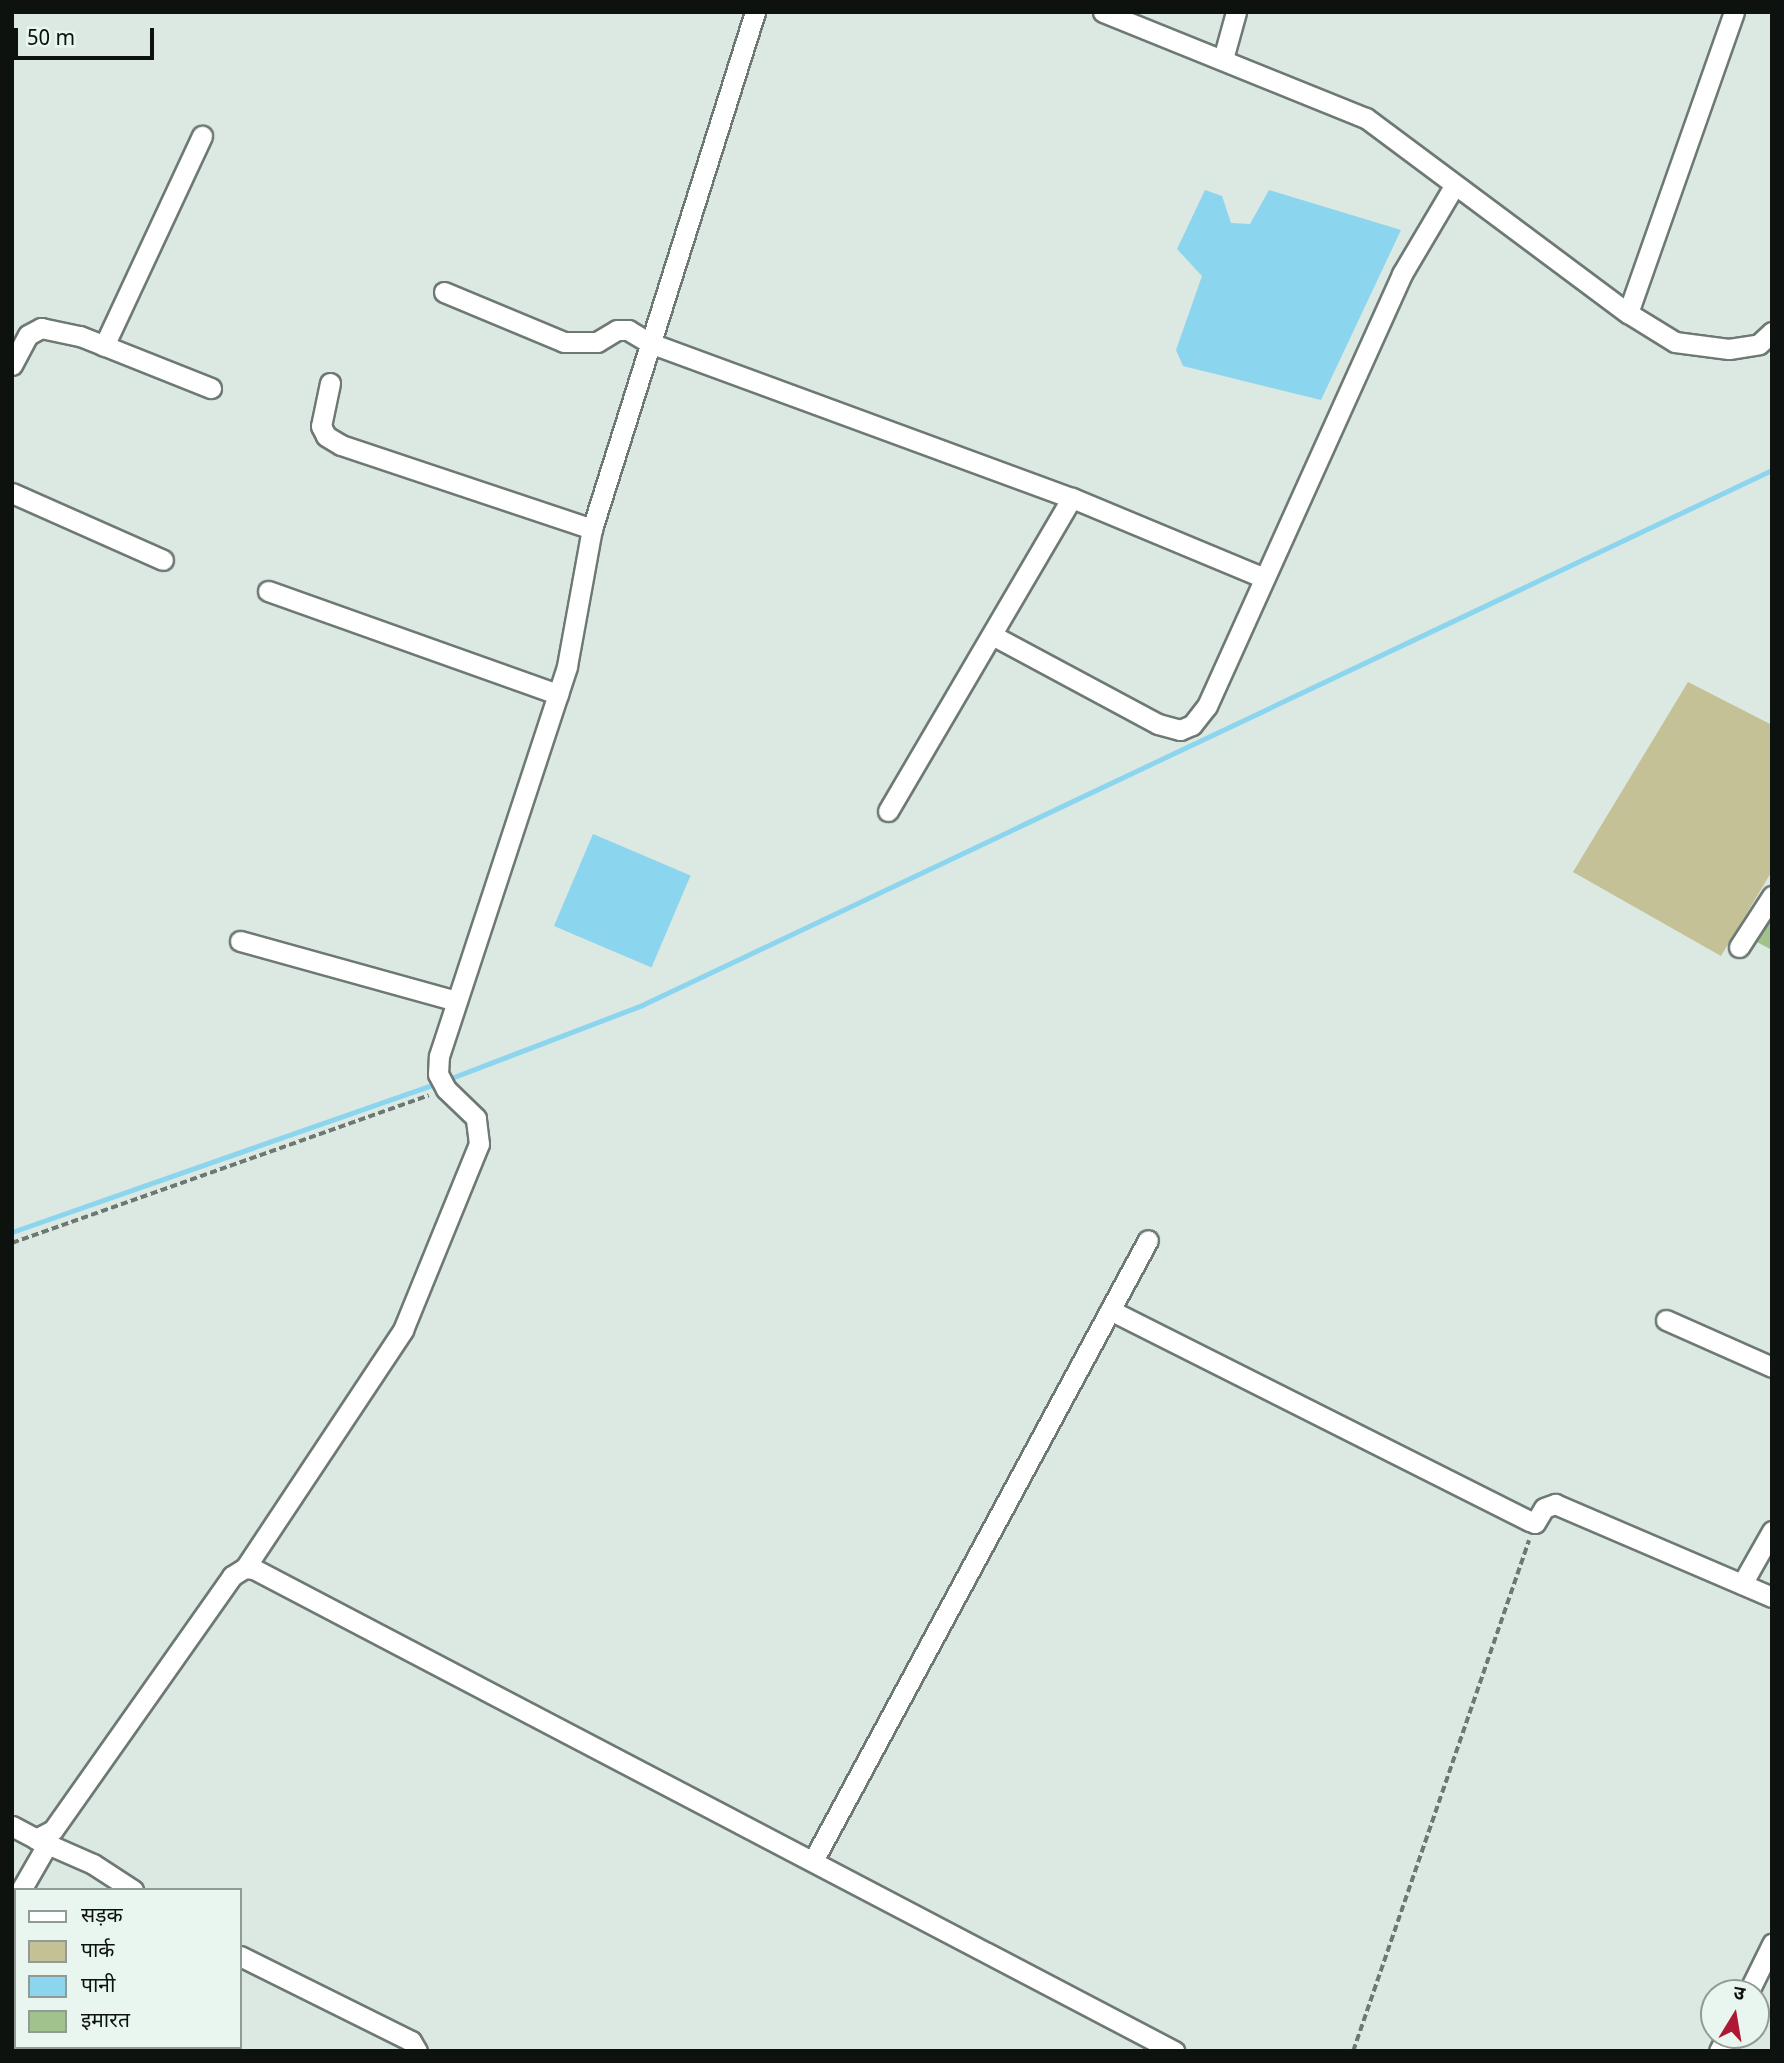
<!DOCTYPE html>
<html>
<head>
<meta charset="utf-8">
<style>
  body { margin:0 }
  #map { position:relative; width:1784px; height:2063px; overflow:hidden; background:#dce8e2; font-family:Georgia,"Noto Sans Devanagari",serif }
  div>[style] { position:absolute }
  .green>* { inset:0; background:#c3c195 }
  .water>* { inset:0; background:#8cd5ee; transform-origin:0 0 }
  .stream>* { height:5px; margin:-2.5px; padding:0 2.5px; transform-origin:2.5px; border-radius:2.5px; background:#8cd5ee }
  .building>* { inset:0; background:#a1c28d }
  .path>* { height:3.5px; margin-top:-1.75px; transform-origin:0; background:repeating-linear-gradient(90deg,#6f7773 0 7px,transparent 0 10.5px) }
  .roads { filter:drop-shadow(2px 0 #6e7974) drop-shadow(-2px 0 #6e7974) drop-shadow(0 2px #6e7974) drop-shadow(0 -2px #6e7974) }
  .minor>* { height:19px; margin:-9.5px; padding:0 9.5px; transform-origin:9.5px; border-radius:9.5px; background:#fff }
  span { translate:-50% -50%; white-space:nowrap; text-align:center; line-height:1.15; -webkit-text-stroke:5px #e9f6ef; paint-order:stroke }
  .frame { position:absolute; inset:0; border:14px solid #0d120f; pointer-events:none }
  .legend { position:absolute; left:14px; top:1888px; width:228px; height:161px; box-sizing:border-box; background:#e9f6ef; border:2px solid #919b95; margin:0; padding:9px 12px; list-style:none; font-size:21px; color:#0d120f }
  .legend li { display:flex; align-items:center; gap:14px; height:35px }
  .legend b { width:35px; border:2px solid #919b95 }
  .north { position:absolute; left:1700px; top:1979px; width:70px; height:70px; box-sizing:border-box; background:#e9f6ef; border:2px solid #919b95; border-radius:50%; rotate:11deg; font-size:19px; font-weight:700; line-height:28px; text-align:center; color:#0d120f }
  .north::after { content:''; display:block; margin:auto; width:24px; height:32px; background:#ad1935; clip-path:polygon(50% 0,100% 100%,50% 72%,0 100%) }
  .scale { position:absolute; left:14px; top:28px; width:140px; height:32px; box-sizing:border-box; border:4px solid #0d120f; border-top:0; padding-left:9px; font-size:21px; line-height:24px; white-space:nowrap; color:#0d120f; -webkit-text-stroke:5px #e9f6ef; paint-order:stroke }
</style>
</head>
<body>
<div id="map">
  <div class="green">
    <i style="clip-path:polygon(1688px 682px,1772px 725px,1772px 871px,1721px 956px,1573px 872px)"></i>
  </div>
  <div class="water">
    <i style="clip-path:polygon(1205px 190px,1222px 196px,1231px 223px,1250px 224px,1269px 190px,1401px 230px,1321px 400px,1183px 366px,1176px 350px,1202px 276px,1177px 249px)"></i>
    <i style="left:593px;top:834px;width:106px;height:100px;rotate:23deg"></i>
  </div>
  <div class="stream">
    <i style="left:446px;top:1080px;width:210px;rotate:-20.9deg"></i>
    <i style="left:642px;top:1005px;width:1250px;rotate:-25.34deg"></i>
    <i style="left:12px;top:1232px;width:450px;rotate:-19.3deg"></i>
  </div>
  <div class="building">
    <i style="clip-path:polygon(1772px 914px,1772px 950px,1755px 941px)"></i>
  </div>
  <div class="path">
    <i style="left:12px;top:1243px;width:442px;rotate:-19.5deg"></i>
    <i style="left:1353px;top:2051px;width:540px;rotate:-71deg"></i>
  </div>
  <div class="roads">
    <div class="minor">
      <i style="left:1103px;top:12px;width:284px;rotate:22deg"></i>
      <i style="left:1366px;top:118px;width:327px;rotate:36.7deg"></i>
      <i style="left:1628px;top:313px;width:55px;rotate:31.7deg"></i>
      <i style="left:1675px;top:342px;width:54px;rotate:7.4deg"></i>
      <i style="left:1729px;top:349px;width:30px;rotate:-9deg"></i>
      <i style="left:1759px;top:344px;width:18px;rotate:-43deg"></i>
      <i style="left:1223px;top:59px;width:49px;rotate:-74.5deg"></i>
      <i style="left:444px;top:292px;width:130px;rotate:22.6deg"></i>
      <i style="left:564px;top:342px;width:33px"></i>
      <i style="left:597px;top:342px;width:23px;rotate:-31deg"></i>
      <i style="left:617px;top:330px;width:11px"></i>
      <i style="left:628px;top:330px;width:26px;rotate:31deg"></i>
      <i style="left:650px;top:343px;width:450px;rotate:20.2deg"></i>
      <i style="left:1072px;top:498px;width:208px;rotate:22.6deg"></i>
      <i style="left:1628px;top:313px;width:319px;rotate:-70.6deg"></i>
      <i style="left:104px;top:346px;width:232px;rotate:-65deg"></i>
      <i style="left:12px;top:365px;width:34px;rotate:-62deg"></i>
      <i style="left:28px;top:335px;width:15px;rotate:-28deg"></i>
      <i style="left:41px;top:328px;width:40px;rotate:12deg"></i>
      <i style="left:80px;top:336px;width:141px;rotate:21.7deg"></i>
      <i style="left:330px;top:383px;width:44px;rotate:101.8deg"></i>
      <i style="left:321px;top:426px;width:11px;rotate:63deg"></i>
      <i style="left:326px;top:436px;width:17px;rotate:31deg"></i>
      <i style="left:341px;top:445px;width:265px;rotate:18.5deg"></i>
      <i style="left:12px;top:493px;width:165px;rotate:23.9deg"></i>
      <i style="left:268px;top:591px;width:308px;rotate:19.6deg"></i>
      <i style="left:992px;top:635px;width:188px;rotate:28.2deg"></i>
      <i style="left:1158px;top:724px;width:23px;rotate:15deg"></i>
      <i style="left:1180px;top:730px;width:13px;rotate:-23deg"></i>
      <i style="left:1192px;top:725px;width:24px;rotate:-52deg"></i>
      <i style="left:1207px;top:706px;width:474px;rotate:-65.7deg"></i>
      <i style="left:1402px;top:274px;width:102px;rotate:-59.4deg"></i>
      <i style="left:888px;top:811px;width:363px;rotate:-59.6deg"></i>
      <i style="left:240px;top:941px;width:224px;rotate:15.5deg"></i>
      <i style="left:1739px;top:947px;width:61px;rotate:-57.1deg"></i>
      <i style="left:1110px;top:1310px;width:470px;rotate:26.7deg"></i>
      <i style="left:1530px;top:1521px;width:5px;rotate:22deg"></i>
      <i style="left:1535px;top:1523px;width:17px;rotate:-59deg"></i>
      <i style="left:1544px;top:1508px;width:12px;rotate:-20deg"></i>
      <i style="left:1555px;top:1504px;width:236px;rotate:23.2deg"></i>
      <i style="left:1666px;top:1320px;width:116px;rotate:23.9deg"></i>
      <i style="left:245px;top:1568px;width:286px;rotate:-56.4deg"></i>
      <i style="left:403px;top:1330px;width:201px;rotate:-67.8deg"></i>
      <i style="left:479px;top:1144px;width:26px;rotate:-97deg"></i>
      <i style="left:476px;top:1118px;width:42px;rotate:-136deg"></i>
      <i style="left:446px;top:1089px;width:17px;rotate:-118deg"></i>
      <i style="left:438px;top:1074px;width:18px;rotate:-87deg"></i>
      <i style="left:439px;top:1056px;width:410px;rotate:-71.8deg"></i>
      <i style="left:567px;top:666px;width:139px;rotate:-79.7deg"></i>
      <i style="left:592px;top:529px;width:542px;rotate:-72.5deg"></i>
      <i style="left:1742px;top:1584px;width:61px;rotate:-60.5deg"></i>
      <i style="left:12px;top:1826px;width:27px;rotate:28deg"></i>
      <i style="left:36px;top:1839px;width:19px;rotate:-28deg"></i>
      <i style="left:53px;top:1830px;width:311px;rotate:-54.8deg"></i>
      <i style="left:232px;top:1576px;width:15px;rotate:-32deg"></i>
      <i style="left:245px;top:1568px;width:9px;rotate:6deg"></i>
      <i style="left:254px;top:1569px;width:1039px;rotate:27.65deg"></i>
      <i style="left:36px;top:1839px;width:62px;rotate:23.7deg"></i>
      <i style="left:93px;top:1864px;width:48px;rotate:33deg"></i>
      <i style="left:814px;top:1859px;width:703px;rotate:-61.65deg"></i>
      <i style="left:21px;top:1890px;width:54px;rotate:-60.1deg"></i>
      <i style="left:240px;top:1956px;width:191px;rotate:26.4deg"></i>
      <i style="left:411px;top:2041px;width:12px;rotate:59deg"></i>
      <i style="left:1748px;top:1993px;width:55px;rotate:-63.9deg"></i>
      <i style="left:1719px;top:2051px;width:18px;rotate:-63deg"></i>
    </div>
  </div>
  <div class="frame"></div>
  <ul class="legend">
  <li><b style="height:9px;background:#fff"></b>सड़क</li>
  <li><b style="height:19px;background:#c3c195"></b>पार्क</li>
  <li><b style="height:19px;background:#8cd5ee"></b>पानी</li>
  <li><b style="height:19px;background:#a1c28d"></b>इमारत</li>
  </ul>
  <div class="north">उ</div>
  <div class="scale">50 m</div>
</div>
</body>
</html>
